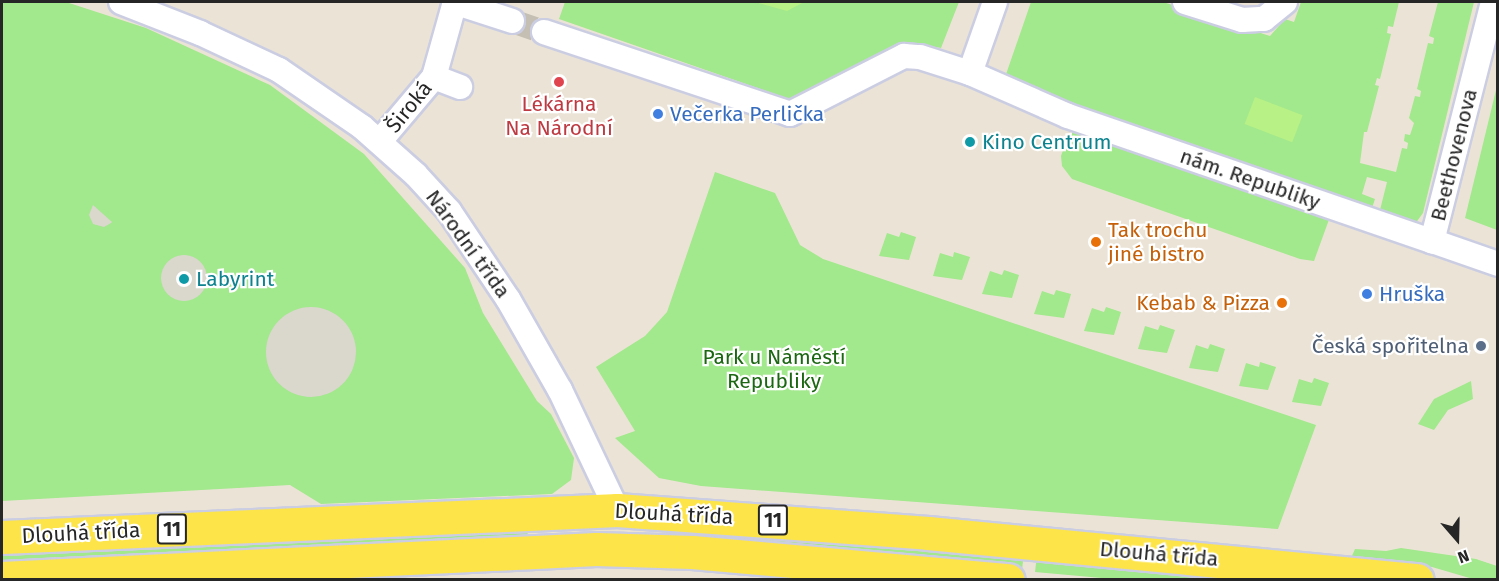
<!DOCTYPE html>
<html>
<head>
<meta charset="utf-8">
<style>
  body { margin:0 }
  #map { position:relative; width:1499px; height:581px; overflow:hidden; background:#ebe4d6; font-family:"Fira Sans",sans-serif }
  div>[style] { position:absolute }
  .green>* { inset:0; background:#a2e88c; transform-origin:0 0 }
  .pitch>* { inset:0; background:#b8f186; transform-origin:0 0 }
  .plaza>* { inset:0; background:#dad7cd }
  .round { border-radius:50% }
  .minor-tunnel>* { height:24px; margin-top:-12px; transform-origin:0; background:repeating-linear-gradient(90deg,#c4beb3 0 24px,transparent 0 36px) }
  .roads { filter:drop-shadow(2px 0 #cbcde2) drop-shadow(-2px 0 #cbcde2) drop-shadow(0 2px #cbcde2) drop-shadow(0 -2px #cbcde2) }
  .minor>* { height:24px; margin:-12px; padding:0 12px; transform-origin:12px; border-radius:12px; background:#fff }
  .primary>* { height:33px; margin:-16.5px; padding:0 16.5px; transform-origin:16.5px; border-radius:16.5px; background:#fde549 }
  .dots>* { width:16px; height:16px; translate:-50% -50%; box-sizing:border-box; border:3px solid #fff; border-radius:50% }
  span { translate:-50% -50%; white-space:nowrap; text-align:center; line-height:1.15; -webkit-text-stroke:4.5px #fff; paint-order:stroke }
  .shield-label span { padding:2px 4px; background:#fff; border:2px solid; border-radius:4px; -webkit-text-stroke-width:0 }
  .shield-label { font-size:20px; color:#262626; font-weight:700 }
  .health-label { font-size:21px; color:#be3a42 }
  .street-label { font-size:21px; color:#262626 }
  .shop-label { font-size:21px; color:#366cbe }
  .left { translate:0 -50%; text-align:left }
  .culture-label { font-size:21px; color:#0d838f }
  .food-label { font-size:21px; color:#c56008 }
  .right { translate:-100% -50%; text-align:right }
  .service-label { font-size:21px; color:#4e5e75 }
  .park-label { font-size:21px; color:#1b6712 }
  .frame { position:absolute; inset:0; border:3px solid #262626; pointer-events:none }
  .north { position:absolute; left:1427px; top:509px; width:60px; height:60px; -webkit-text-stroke:4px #fff; paint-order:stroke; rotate:160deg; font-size:16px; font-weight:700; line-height:24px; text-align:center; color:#262626 }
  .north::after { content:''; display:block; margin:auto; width:21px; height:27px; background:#262626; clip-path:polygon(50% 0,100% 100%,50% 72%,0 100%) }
</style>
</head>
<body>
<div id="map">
  <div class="green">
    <i style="clip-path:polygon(2px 2px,66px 2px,146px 28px,270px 85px,364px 154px,465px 268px,483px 313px,537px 401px,551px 414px,574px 458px,571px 480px,552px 494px,321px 504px,290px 485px,2px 501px)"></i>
    <i style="clip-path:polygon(565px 2px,959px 2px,941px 48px,913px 43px,887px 50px,888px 58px,795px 101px,559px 19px)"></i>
    <i style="clip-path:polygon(1031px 2px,1163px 2px,1270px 36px,1285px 19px,1294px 22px,1301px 2px,1399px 2px,1393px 27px,1388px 26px,1387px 33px,1391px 34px,1380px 79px,1377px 78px,1375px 85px,1379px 86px,1367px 132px,1364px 132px,1360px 163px,1396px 172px,1402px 148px,1407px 149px,1408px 143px,1404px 141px,1405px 134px,1410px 135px,1414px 123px,1409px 118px,1415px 96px,1420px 97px,1421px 91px,1417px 89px,1428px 43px,1433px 44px,1434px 38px,1429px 36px,1438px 2px,1474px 2px,1423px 213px,1415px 224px,1379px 214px,1387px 182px,1367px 177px,1362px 194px,1375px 199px,1371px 211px,1003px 83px)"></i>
    <i style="clip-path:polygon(1497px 86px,1497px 230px,1465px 218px)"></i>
    <i style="clip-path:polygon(1075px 130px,1331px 214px,1314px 261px,1300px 259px,1072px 179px,1062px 166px,1061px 156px,1067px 139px)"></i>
    <i style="clip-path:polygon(715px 172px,775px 193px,800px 245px,823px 259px,1316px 425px,1278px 529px,701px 486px,659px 478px,615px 438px,635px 431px,596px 367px,645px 336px,667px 312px)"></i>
    <i style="clip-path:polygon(901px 232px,916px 237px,909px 260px,879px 256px,887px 233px,899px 237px)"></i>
    <i style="clip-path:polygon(954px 252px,970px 257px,962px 280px,933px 276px,940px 253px,953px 257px)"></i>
    <i style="clip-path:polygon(1004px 270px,1019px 275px,1012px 298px,982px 294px,990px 271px,1002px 275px)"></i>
    <i style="clip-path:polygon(1056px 290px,1071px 294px,1064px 318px,1034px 314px,1042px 291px,1054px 295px)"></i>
    <i style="clip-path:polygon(1106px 307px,1121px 312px,1114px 335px,1084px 331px,1092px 308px,1104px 312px)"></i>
    <i style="clip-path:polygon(1160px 325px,1175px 330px,1167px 353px,1138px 349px,1145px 326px,1158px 330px)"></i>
    <i style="clip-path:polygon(1210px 344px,1225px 349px,1218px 372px,1189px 368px,1196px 345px,1208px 349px)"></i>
    <i style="clip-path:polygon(1260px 362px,1276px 367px,1268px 390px,1239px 386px,1246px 363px,1259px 367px)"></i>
    <i style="clip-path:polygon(1314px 378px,1329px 383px,1321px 406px,1292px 402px,1299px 379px,1312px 383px)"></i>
    <i style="clip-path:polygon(1471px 381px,1473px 399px,1448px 410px,1434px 430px,1418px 424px,1434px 399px)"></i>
    <i style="left:527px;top:523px;width:17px;height:526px;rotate:87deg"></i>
    <i style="clip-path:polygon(702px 529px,1024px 553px,1022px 570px,701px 541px)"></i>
    <i style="clip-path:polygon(1401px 548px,1476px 559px,1497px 566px,1497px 579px,1473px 579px,1432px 567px,1351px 558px,1355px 549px,1386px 551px)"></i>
    <i style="clip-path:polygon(1037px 555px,1318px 579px,1124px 580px,1035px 572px)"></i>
  </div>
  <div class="pitch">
    <i style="clip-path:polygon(755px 2px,804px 2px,787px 11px)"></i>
    <i style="left:1255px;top:97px;width:51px;height:29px;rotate:21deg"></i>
  </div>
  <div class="plaza">
    <i style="clip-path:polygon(93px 205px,112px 222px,111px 223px,104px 227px,93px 224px,89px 215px)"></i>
    <i class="round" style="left:161px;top:255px;width:46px;height:46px"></i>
    <i class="round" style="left:266px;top:307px;width:90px;height:90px"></i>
  </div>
  <div class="minor-tunnel">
    <i style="left:512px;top:21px;width:34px;rotate:19deg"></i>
  </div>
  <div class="roads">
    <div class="minor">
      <i style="left:121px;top:2px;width:85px;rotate:21.4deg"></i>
      <i style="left:200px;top:33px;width:87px;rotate:25.1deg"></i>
      <i style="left:279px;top:70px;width:101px;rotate:34.5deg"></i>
      <i style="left:362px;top:127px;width:72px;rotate:41.6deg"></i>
      <i style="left:416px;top:175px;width:49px;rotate:47.5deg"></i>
      <i style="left:449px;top:211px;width:106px;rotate:56.2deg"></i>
      <i style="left:508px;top:299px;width:105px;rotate:60.3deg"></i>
      <i style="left:560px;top:390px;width:133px;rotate:64.6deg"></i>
      <i style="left:454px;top:2px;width:61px;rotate:18.1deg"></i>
      <i style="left:1185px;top:2px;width:60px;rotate:17.5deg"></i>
      <i style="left:1242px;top:20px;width:22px;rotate:-3deg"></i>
      <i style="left:1264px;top:19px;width:27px;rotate:-39deg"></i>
      <i style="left:1493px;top:2px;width:247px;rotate:104.3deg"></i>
      <i style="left:1432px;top:241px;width:70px;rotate:19.2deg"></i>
      <i style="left:544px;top:32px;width:259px;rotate:18.4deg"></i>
      <i style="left:790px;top:114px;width:128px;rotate:-27deg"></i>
      <i style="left:904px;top:56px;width:16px;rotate:4deg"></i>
      <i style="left:920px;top:57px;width:52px;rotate:17.7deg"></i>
      <i style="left:970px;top:73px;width:107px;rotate:23.7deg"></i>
      <i style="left:1068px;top:116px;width:385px;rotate:19deg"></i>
      <i style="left:970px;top:73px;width:75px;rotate:-70.6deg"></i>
      <i style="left:434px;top:77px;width:28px;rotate:21deg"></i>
      <i style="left:380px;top:141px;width:84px;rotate:-49.8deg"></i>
      <i style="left:434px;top:77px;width:78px;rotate:-74.4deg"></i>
    </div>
    <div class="primary">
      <i style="left:2px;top:537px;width:616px;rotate:-2.51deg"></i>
      <i style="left:617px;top:510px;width:312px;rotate:4.2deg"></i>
      <i style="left:928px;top:533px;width:491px;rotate:5.5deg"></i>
      <i style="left:2px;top:578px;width:595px;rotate:-2.8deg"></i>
      <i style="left:596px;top:549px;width:96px;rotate:1.8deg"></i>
      <i style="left:692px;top:552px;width:317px;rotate:5.1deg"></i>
    </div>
  </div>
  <div class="dots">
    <i style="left:559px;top:82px;background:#e0444e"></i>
    <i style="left:658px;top:114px;background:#3f7fe0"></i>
    <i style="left:970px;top:142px;background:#0f9aa8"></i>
    <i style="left:1096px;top:242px;background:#e8710a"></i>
    <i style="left:184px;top:279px;background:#0f9aa8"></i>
    <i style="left:1367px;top:294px;background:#3f7fe0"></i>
    <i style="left:1282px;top:303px;background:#e8710a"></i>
    <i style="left:1481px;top:346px;background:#5c6f8a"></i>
  </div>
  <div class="shield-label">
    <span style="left:773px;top:520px">11</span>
    <span style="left:172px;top:529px">11</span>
  </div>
  <div class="health-label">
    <span style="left:559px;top:116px">Lékárna<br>Na Národní</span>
  </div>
  <div class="street-label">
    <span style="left:409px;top:107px;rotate:-51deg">Široká</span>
    <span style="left:1454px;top:155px;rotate:-76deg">Beethovenova</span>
    <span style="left:1250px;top:179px;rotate:19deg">nám. Republiky</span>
    <span style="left:468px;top:244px;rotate:54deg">Národní třída</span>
    <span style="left:674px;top:514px;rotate:3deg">Dlouhá třída</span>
    <span style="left:81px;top:533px;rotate:-3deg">Dlouhá třída</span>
    <span style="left:1159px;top:554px;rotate:5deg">Dlouhá třída</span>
  </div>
  <div class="shop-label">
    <span class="left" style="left:670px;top:114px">Večerka Perlička</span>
    <span class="left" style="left:1379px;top:294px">Hruška</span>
  </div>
  <div class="culture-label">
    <span class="left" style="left:982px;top:142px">Kino Centrum</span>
    <span class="left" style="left:196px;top:279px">Labyrint</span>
  </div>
  <div class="food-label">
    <span class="left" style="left:1108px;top:242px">Tak trochu<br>jiné bistro</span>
    <span class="right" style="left:1270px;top:303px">Kebab &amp; Pizza</span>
  </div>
  <div class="service-label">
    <span class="right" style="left:1469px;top:346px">Česká spořitelna</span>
  </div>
  <div class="park-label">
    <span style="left:774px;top:369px">Park u Náměstí<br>Republiky</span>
  </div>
  <div class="frame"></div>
  <div class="north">N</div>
</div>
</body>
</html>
